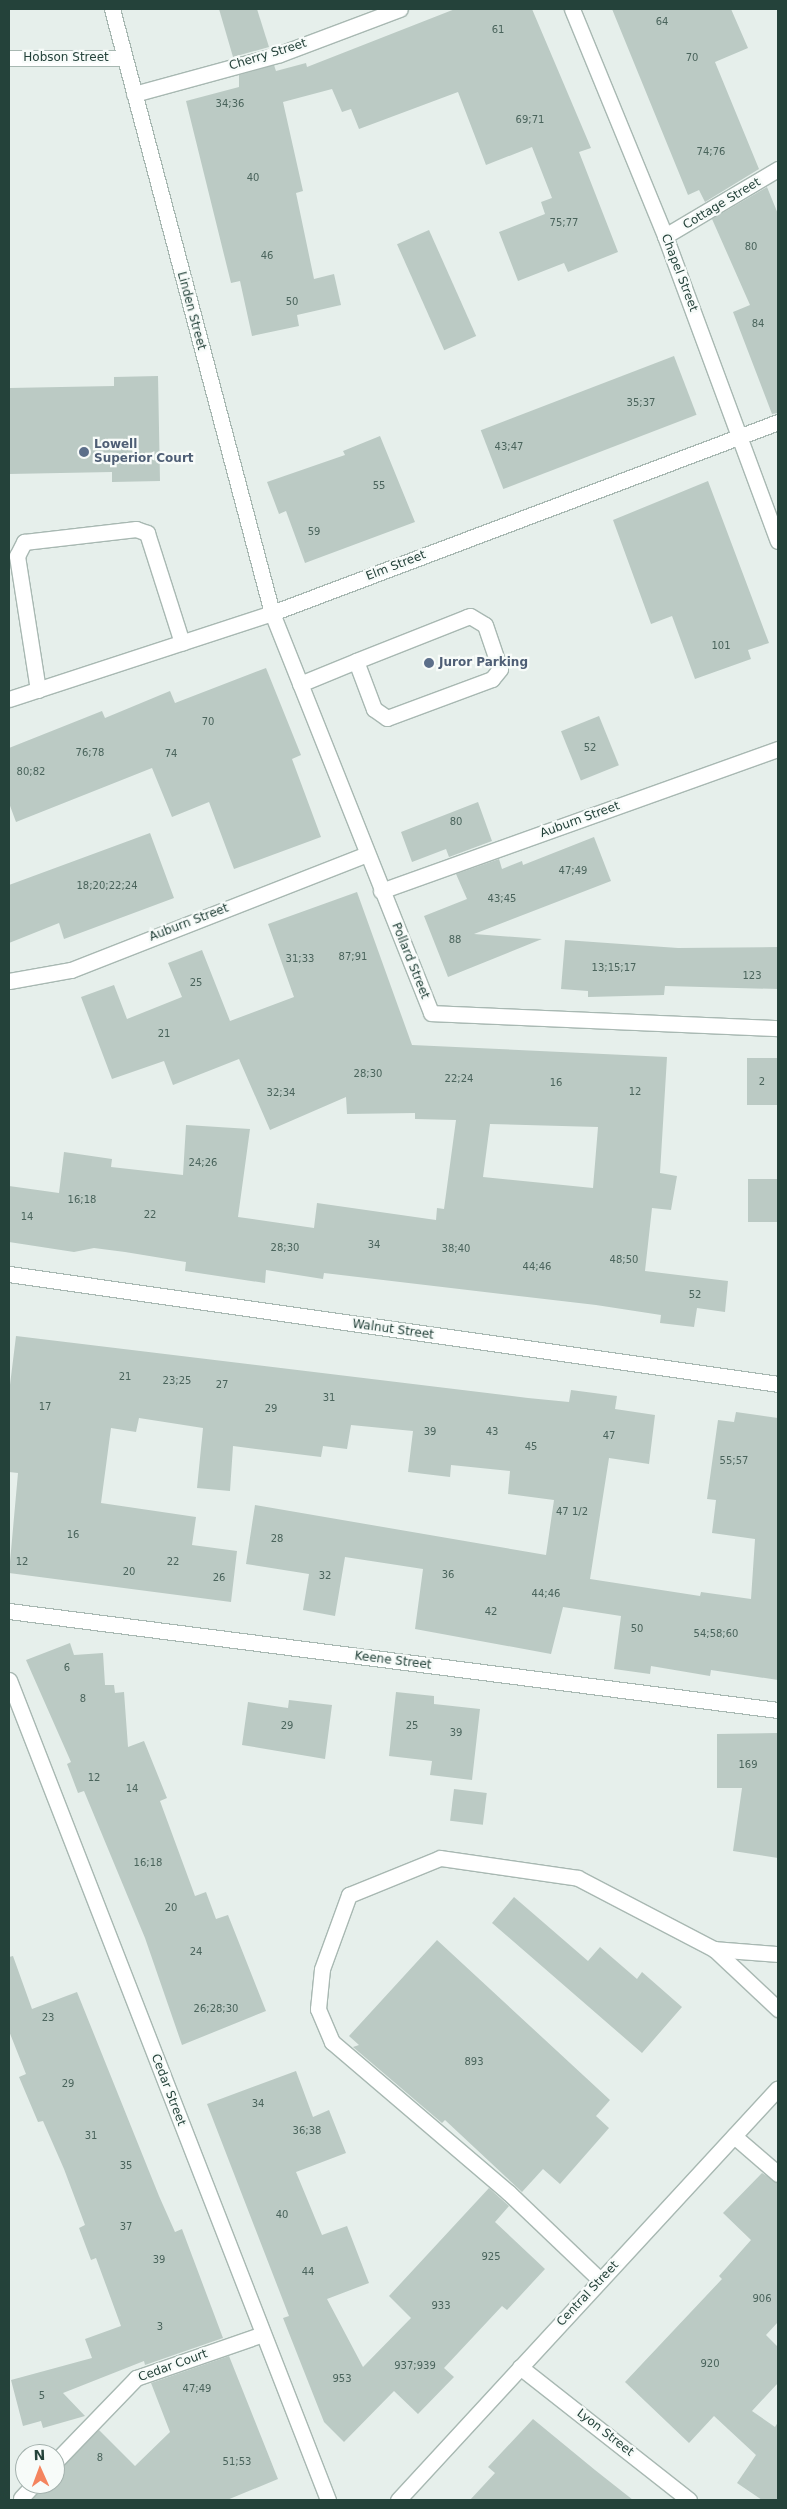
<!DOCTYPE html>
<html>
<head>
<meta charset="utf-8">
<style>
  body { margin:0 }
  #map { position:relative; width:787px; height:2509px; overflow:hidden; background:#e6efeb; font-family:"DejaVu Sans",sans-serif }
  div>[style] { position:absolute }
  .building>* { inset:0; background:#bbcac4; transform-origin:0 0 }
  .roads { filter:drop-shadow(1px 0 #a8b8b2) drop-shadow(-1px 0 #a8b8b2) drop-shadow(0 1px #a8b8b2) drop-shadow(0 -1px #a8b8b2) }
  .minor>* { height:15px; margin:-7.5px; padding:0 7.5px; transform-origin:7.5px; border-radius:7.5px; background:#fff }
  .dots>* { width:14px; height:14px; translate:-50% -50%; box-sizing:border-box; border:2px solid #f7fbf9; border-radius:50% }
  span { translate:-50% -50%; white-space:nowrap; text-align:center; line-height:1.15; -webkit-text-stroke:4.5px #f7fbf9; paint-order:stroke }
  .number-label { font-size:10px; color:#4a645c }
  .number-label span { -webkit-text-stroke-width:0 }
  .street-label { font-size:12px; color:#24423a }
  .service-label { font-size:12px; color:#4e5e75; font-weight:700 }
  .left { translate:0 -50%; text-align:left }
  .frame { position:absolute; inset:0; border:10px solid #24423a; pointer-events:none }
  .north { position:absolute; left:15px; top:2444px; width:50px; height:50px; box-sizing:border-box; background:#f7fbf9; border:1px solid #a3b1ad; border-radius:50%; rotate:358deg; font-size:14px; font-weight:700; line-height:20px; text-align:center; color:#24423a }
  .north::after { content:''; display:block; margin:auto; width:18px; height:22px; background:#f4845f; clip-path:polygon(50% 0,100% 100%,50% 72%,0 100%) }
</style>
</head>
<body>
<div id="map">
  <div class="building">
    <i style="clip-path:polygon(219px 9px,257px 9px,269px 47px,233px 57px)"></i>
    <i style="clip-path:polygon(455px 9px,532px 9px,591px 148px,579px 152px,618px 252px,568px 272px,564px 263px,518px 281px,499px 232px,545px 214px,541px 202px,552px 198px,532px 147px,486px 165px,458px 92px,359px 129px,351px 109px,342px 112px,332px 89px,283px 102px,303px 191px,296px 193px,314px 279px,334px 274px,341px 305px,297px 315px,299px 326px,252px 336px,240px 281px,231px 283px,186px 101px,239px 87px,239px 75px,274px 65px,276px 71px,306px 63px,307px 67px)"></i>
    <i style="clip-path:polygon(612px 9px,731px 9px,748px 48px,715px 62px,759px 169px,705px 202px,699px 190px,688px 195px)"></i>
    <i style="clip-path:polygon(767px 187px,778px 214px,778px 413px,772px 414px,733px 312px,750px 305px,712px 219px)"></i>
    <i style="left:429px;top:230px;width:116px;height:35px;rotate:66deg"></i>
    <i style="left:674px;top:356px;width:63px;height:207px;rotate:69deg"></i>
    <i style="clip-path:polygon(158px 376px,160px 481px,112px 482px,112px 472px,9px 474px,9px 388px,114px 386px,114px 377px)"></i>
    <i style="clip-path:polygon(380px 436px,415px 522px,305px 563px,286px 511px,279px 514px,267px 482px,345px 455px,343px 451px)"></i>
    <i style="clip-path:polygon(708px 481px,769px 643px,748px 650px,751px 659px,695px 679px,672px 616px,651px 624px,613px 520px)"></i>
    <i style="clip-path:polygon(266px 668px,301px 755px,292px 759px,321px 837px,234px 869px,209px 802px,172px 817px,152px 768px,16px 822px,9px 803px,9px 748px,102px 711px,105px 718px,170px 691px,175px 703px)"></i>
    <i style="left:599px;top:716px;width:53px;height:41px;rotate:68deg"></i>
    <i style="clip-path:polygon(478px 802px,492px 841px,449px 857px,446px 849px,412px 862px,401px 832px)"></i>
    <i style="clip-path:polygon(150px 833px,174px 898px,64px 939px,59px 923px,9px 943px,9px 885px)"></i>
    <i style="clip-path:polygon(594px 837px,611px 881px,474px 934px,542px 939px,448px 977px,424px 916px,467px 899px,456px 874px,499px 859px,502px 869px,522px 861px,523px 865px)"></i>
    <i style="clip-path:polygon(evenodd,357px 892px,412px 1045px,667px 1057px,660px 1173px,677px 1176px,671px 1210px,652px 1208px,645px 1271px,728px 1281px,725px 1312px,697px 1308px,694px 1327px,660px 1323px,661px 1315px,596px 1305px,324px 1273px,323px 1279px,266px 1270px,265px 1283px,185px 1271px,186px 1262px,125px 1252px,94px 1248px,74px 1252px,9px 1242px,9px 1186px,59px 1193px,64px 1152px,112px 1159px,111px 1167px,183px 1175px,186px 1125px,250px 1129px,238px 1217px,314px 1228px,317px 1203px,436px 1220px,437px 1208px,444px 1209px,456px 1120px,415px 1119px,415px 1113px,347px 1114px,346px 1097px,270px 1130px,239px 1059px,173px 1085px,164px 1061px,112px 1079px,81px 997px,114px 985px,127px 1019px,182px 997px,168px 963px,202px 950px,230px 1021px,294px 997px,268px 924px,357px 892px,490px 1124px,598px 1127px,593px 1188px,483px 1177px,490px 1124px)"></i>
    <i style="clip-path:polygon(565px 940px,678px 948px,778px 947px,778px 989px,665px 986px,664px 995px,588px 997px,588px 991px,561px 989px)"></i>
    <i style="left:747px;top:1058px;width:31px;height:47px"></i>
    <i style="left:778px;top:1179px;width:43px;height:30px;rotate:90deg"></i>
    <i style="clip-path:polygon(16px 1336px,528px 1398px,569px 1402px,571px 1390px,617px 1396px,615px 1409px,655px 1415px,649px 1464px,609px 1458px,590px 1579px,700px 1596px,701px 1592px,751px 1599px,755px 1539px,712px 1533px,716px 1500px,707px 1499px,718px 1420px,734px 1422px,736px 1412px,778px 1418px,778px 1680px,711px 1670px,710px 1676px,651px 1666px,650px 1674px,614px 1669px,621px 1616px,563px 1607px,551px 1654px,415px 1629px,423px 1569px,345px 1557px,335px 1616px,303px 1610px,309px 1574px,246px 1564px,255px 1505px,546px 1555px,554px 1500px,508px 1494px,510px 1471px,451px 1465px,450px 1477px,408px 1472px,413px 1431px,351px 1425px,347px 1449px,323px 1446px,321px 1457px,233px 1446px,230px 1491px,197px 1488px,203px 1428px,139px 1418px,136px 1432px,111px 1428px,101px 1503px,196px 1517px,192px 1545px,237px 1551px,231px 1602px,9px 1573px,18px 1473px,9px 1472px,9px 1393px)"></i>
    <i style="clip-path:polygon(70px 1643px,74px 1655px,103px 1653px,105px 1685px,114px 1685px,115px 1693px,124px 1692px,128px 1747px,144px 1741px,167px 1798px,160px 1801px,195px 1896px,206px 1892px,216px 1919px,228px 1915px,266px 2011px,182px 2045px,145px 1938px,84px 1791px,78px 1793px,67px 1764px,71px 1762px,26px 1660px)"></i>
    <i style="clip-path:polygon(396px 1692px,434px 1696px,434px 1704px,480px 1709px,472px 1780px,430px 1775px,432px 1761px,389px 1756px)"></i>
    <i style="clip-path:polygon(289px 1700px,332px 1705px,325px 1759px,242px 1745px,248px 1702px,288px 1708px)"></i>
    <i style="clip-path:polygon(778px 1733px,778px 1858px,733px 1851px,742px 1788px,717px 1788px,717px 1734px)"></i>
    <i style="left:454px;top:1789px;width:33px;height:32px;rotate:7deg"></i>
    <i style="clip-path:polygon(514px 1897px,588px 1961px,600px 1947px,637px 1979px,642px 1972px,682px 2007px,642px 2053px,492px 1923px)"></i>
    <i style="clip-path:polygon(437px 1940px,610px 2100px,596px 2116px,609px 2128px,560px 2184px,543px 2169px,522px 2192px,445px 2120px,442px 2123px,353px 2047px,359px 2045px,349px 2036px)"></i>
    <i style="clip-path:polygon(13px 1956px,32px 2009px,77px 1992px,159px 2196px,175px 2232px,182px 2229px,223px 2338px,145px 2365px,144px 2361px,63px 2393px,85px 2416px,43px 2428px,41px 2421px,23px 2426px,11px 2380px,92px 2358px,85px 2339px,121px 2326px,96px 2258px,91px 2260px,79px 2228px,85px 2225px,64px 2169px,43px 2121px,38px 2122px,19px 2077px,26px 2074px,9px 2031px,9px 1957px)"></i>
    <i style="clip-path:polygon(296px 2071px,313px 2117px,329px 2110px,346px 2153px,296px 2172px,322px 2235px,347px 2226px,369px 2283px,327px 2299px,363px 2367px,411px 2318px,389px 2296px,489px 2188px,509px 2206px,495px 2222px,545px 2269px,507px 2310px,502px 2306px,444px 2368px,454px 2377px,418px 2414px,394px 2391px,344px 2442px,324px 2422px,283px 2318px,289px 2316px,207px 2104px)"></i>
    <i style="clip-path:polygon(762px 2173px,778px 2183px,778px 2322px,766px 2335px,778px 2347px,778px 2383px,752px 2411px,775px 2427px,778px 2422px,778px 2500px,762px 2500px,737px 2483px,756px 2455px,714px 2416px,689px 2443px,625px 2382px,722px 2279px,719px 2276px,751px 2240px,723px 2213px)"></i>
    <i style="clip-path:polygon(229px 2356px,278px 2479px,227px 2500px,32px 2500px,43px 2484px,55px 2484px,55px 2472px,99px 2430px,135px 2466px,170px 2432px,151px 2383px)"></i>
    <i style="clip-path:polygon(533px 2419px,595px 2470px,633px 2500px,470px 2500px,495px 2473px,488px 2467px)"></i>
  </div>
  <div class="roads">
    <div class="minor">
      <i style="left:112px;top:9px;width:625px;rotate:75.16deg"></i>
      <i style="left:272px;top:613px;width:430px;rotate:68.3deg"></i>
      <i style="left:431px;top:1013px;width:347px;rotate:2.5deg"></i>
      <i style="left:572px;top:9px;width:245px;rotate:67.7deg"></i>
      <i style="left:665px;top:236px;width:325px;rotate:69.7deg"></i>
      <i style="left:9px;top:58px;width:115px"></i>
      <i style="left:134px;top:94px;width:151px;rotate:-15.3deg"></i>
      <i style="left:280px;top:54px;width:128px;rotate:-20.6deg"></i>
      <i style="left:665px;top:236px;width:131px;rotate:-30.7deg"></i>
      <i style="left:300px;top:684px;width:61px;rotate:-22.3deg"></i>
      <i style="left:356px;top:661px;width:119px;rotate:-21.6deg"></i>
      <i style="left:467px;top:617px;width:3px;rotate:-18deg"></i>
      <i style="left:470px;top:616px;width:17px;rotate:31deg"></i>
      <i style="left:485px;top:625px;width:46px;rotate:71.2deg"></i>
      <i style="left:500px;top:669px;width:13px;rotate:129deg"></i>
      <i style="left:492px;top:679px;width:112px;rotate:159.6deg"></i>
      <i style="left:387px;top:718px;width:16px;rotate:-145deg"></i>
      <i style="left:374px;top:709px;width:51px;rotate:-110.6deg"></i>
      <i style="left:38px;top:690px;width:136px;rotate:-98.9deg"></i>
      <i style="left:17px;top:556px;width:16px;rotate:-63deg"></i>
      <i style="left:24px;top:542px;width:113px;rotate:-6.6deg"></i>
      <i style="left:136px;top:529px;width:12px;rotate:20deg"></i>
      <i style="left:147px;top:533px;width:115px;rotate:72.3deg"></i>
      <i style="left:9px;top:699px;width:277px;rotate:-18.1deg"></i>
      <i style="left:272px;top:613px;width:541px;rotate:-20.68deg"></i>
      <i style="left:381px;top:891px;width:422px;rotate:-19.7deg"></i>
      <i style="left:9px;top:981px;width:63px;rotate:-10.1deg"></i>
      <i style="left:71px;top:970px;width:318px;rotate:-21.4deg"></i>
      <i style="left:9px;top:1274px;width:777px;rotate:8.14deg"></i>
      <i style="left:9px;top:1611px;width:775px;rotate:7.34deg"></i>
      <i style="left:9px;top:1680px;width:880px;rotate:68.74deg"></i>
      <i style="left:714px;top:1949px;width:64px;rotate:4.5deg"></i>
      <i style="left:734px;top:2136px;width:58px;rotate:40.8deg"></i>
      <i style="left:600px;top:2280px;width:126px;rotate:-136.3deg"></i>
      <i style="left:509px;top:2193px;width:233px;rotate:-139.5deg"></i>
      <i style="left:332px;top:2042px;width:36px;rotate:-113deg"></i>
      <i style="left:318px;top:2009px;width:40px;rotate:-84.3deg"></i>
      <i style="left:322px;top:1969px;width:79px;rotate:-70deg"></i>
      <i style="left:349px;top:1895px;width:98px;rotate:-22.1deg"></i>
      <i style="left:440px;top:1858px;width:139px;rotate:8.2deg"></i>
      <i style="left:578px;top:1878px;width:153px;rotate:27.6deg"></i>
      <i style="left:714px;top:1949px;width:88px;rotate:43.2deg"></i>
      <i style="left:520px;top:2367px;width:215px;rotate:38.2deg"></i>
      <i style="left:55px;top:2462px;width:117px;rotate:-46deg"></i>
      <i style="left:136px;top:2378px;width:134px;rotate:-19.1deg"></i>
      <i style="left:21px;top:2498px;width:19px;rotate:-47deg"></i>
      <i style="left:398px;top:2500px;width:560px;rotate:-47.31deg"></i>
    </div>
  </div>
  <div class="dots">
    <i style="left:84px;top:452px;background:#5c6f8a"></i>
    <i style="left:429px;top:663px;background:#5c6f8a"></i>
  </div>
  <div class="number-label">
    <span style="left:662px;top:22px">64</span>
    <span style="left:498px;top:30px">61</span>
    <span style="left:692px;top:58px">70</span>
    <span style="left:230px;top:104px">34;36</span>
    <span style="left:530px;top:120px">69;71</span>
    <span style="left:711px;top:152px">74;76</span>
    <span style="left:253px;top:178px">40</span>
    <span style="left:564px;top:223px">75;77</span>
    <span style="left:751px;top:247px">80</span>
    <span style="left:267px;top:256px">46</span>
    <span style="left:292px;top:302px">50</span>
    <span style="left:758px;top:324px">84</span>
    <span style="left:641px;top:403px">35;37</span>
    <span style="left:509px;top:447px">43;47</span>
    <span style="left:379px;top:486px">55</span>
    <span style="left:314px;top:532px">59</span>
    <span style="left:721px;top:646px">101</span>
    <span style="left:208px;top:722px">70</span>
    <span style="left:590px;top:748px">52</span>
    <span style="left:90px;top:753px">76;78</span>
    <span style="left:171px;top:754px">74</span>
    <span style="left:31px;top:772px">80;82</span>
    <span style="left:456px;top:822px">80</span>
    <span style="left:573px;top:871px">47;49</span>
    <span style="left:107px;top:886px">18;20;22;24</span>
    <span style="left:502px;top:899px">43;45</span>
    <span style="left:455px;top:940px">88</span>
    <span style="left:353px;top:957px">87;91</span>
    <span style="left:300px;top:959px">31;33</span>
    <span style="left:614px;top:968px">13;15;17</span>
    <span style="left:752px;top:976px">123</span>
    <span style="left:196px;top:983px">25</span>
    <span style="left:164px;top:1034px">21</span>
    <span style="left:368px;top:1074px">28;30</span>
    <span style="left:459px;top:1079px">22;24</span>
    <span style="left:762px;top:1082px">2</span>
    <span style="left:556px;top:1083px">16</span>
    <span style="left:635px;top:1092px">12</span>
    <span style="left:281px;top:1093px">32;34</span>
    <span style="left:203px;top:1163px">24;26</span>
    <span style="left:82px;top:1200px">16;18</span>
    <span style="left:150px;top:1215px">22</span>
    <span style="left:27px;top:1217px">14</span>
    <span style="left:374px;top:1245px">34</span>
    <span style="left:285px;top:1248px">28;30</span>
    <span style="left:456px;top:1249px">38;40</span>
    <span style="left:624px;top:1260px">48;50</span>
    <span style="left:537px;top:1267px">44;46</span>
    <span style="left:695px;top:1295px">52</span>
    <span style="left:125px;top:1377px">21</span>
    <span style="left:177px;top:1381px">23;25</span>
    <span style="left:222px;top:1385px">27</span>
    <span style="left:329px;top:1398px">31</span>
    <span style="left:45px;top:1407px">17</span>
    <span style="left:271px;top:1409px">29</span>
    <span style="left:430px;top:1432px">39</span>
    <span style="left:492px;top:1432px">43</span>
    <span style="left:609px;top:1436px">47</span>
    <span style="left:531px;top:1447px">45</span>
    <span style="left:734px;top:1461px">55;57</span>
    <span style="left:572px;top:1512px">47 1/2</span>
    <span style="left:73px;top:1535px">16</span>
    <span style="left:277px;top:1539px">28</span>
    <span style="left:22px;top:1562px">12</span>
    <span style="left:173px;top:1562px">22</span>
    <span style="left:129px;top:1572px">20</span>
    <span style="left:448px;top:1575px">36</span>
    <span style="left:325px;top:1576px">32</span>
    <span style="left:219px;top:1578px">26</span>
    <span style="left:546px;top:1594px">44;46</span>
    <span style="left:491px;top:1612px">42</span>
    <span style="left:637px;top:1629px">50</span>
    <span style="left:716px;top:1634px">54;58;60</span>
    <span style="left:67px;top:1668px">6</span>
    <span style="left:83px;top:1699px">8</span>
    <span style="left:287px;top:1726px">29</span>
    <span style="left:412px;top:1726px">25</span>
    <span style="left:456px;top:1733px">39</span>
    <span style="left:748px;top:1765px">169</span>
    <span style="left:94px;top:1778px">12</span>
    <span style="left:132px;top:1789px">14</span>
    <span style="left:148px;top:1863px">16;18</span>
    <span style="left:171px;top:1908px">20</span>
    <span style="left:196px;top:1952px">24</span>
    <span style="left:216px;top:2009px">26;28;30</span>
    <span style="left:48px;top:2018px">23</span>
    <span style="left:474px;top:2062px">893</span>
    <span style="left:68px;top:2084px">29</span>
    <span style="left:258px;top:2104px">34</span>
    <span style="left:307px;top:2131px">36;38</span>
    <span style="left:91px;top:2136px">31</span>
    <span style="left:126px;top:2166px">35</span>
    <span style="left:282px;top:2215px">40</span>
    <span style="left:126px;top:2227px">37</span>
    <span style="left:491px;top:2257px">925</span>
    <span style="left:159px;top:2260px">39</span>
    <span style="left:308px;top:2272px">44</span>
    <span style="left:762px;top:2299px">906</span>
    <span style="left:441px;top:2306px">933</span>
    <span style="left:160px;top:2327px">3</span>
    <span style="left:710px;top:2364px">920</span>
    <span style="left:415px;top:2366px">937;939</span>
    <span style="left:342px;top:2379px">953</span>
    <span style="left:197px;top:2389px">47;49</span>
    <span style="left:42px;top:2396px">5</span>
    <span style="left:100px;top:2458px">8</span>
    <span style="left:237px;top:2462px">51;53</span>
  </div>
  <div class="street-label">
    <span style="left:268px;top:55px;rotate:-17deg">Cherry Street</span>
    <span style="left:66px;top:58px">Hobson Street</span>
    <span style="left:722px;top:204px;rotate:-31deg">Cottage Street</span>
    <span style="left:679px;top:273px;rotate:69deg">Chapel Street</span>
    <span style="left:191px;top:311px;rotate:75deg">Linden Street</span>
    <span style="left:396px;top:566px;rotate:-21deg">Elm Street</span>
    <span style="left:580px;top:820px;rotate:-20deg">Auburn Street</span>
    <span style="left:189px;top:923px;rotate:-21deg">Auburn Street</span>
    <span style="left:410px;top:961px;rotate:68deg">Pollard Street</span>
    <span style="left:393px;top:1330px;rotate:8deg">Walnut Street</span>
    <span style="left:393px;top:1661px;rotate:7deg">Keene Street</span>
    <span style="left:168px;top:2090px;rotate:69deg">Cedar Street</span>
    <span style="left:588px;top:2294px;rotate:-47deg">Central Street</span>
    <span style="left:173px;top:2366px;rotate:-20deg">Cedar Court</span>
    <span style="left:605px;top:2433px;rotate:38deg">Lyon Street</span>
  </div>
  <div class="service-label">
    <span class="left" style="left:94px;top:452px">Lowell<br>Superior Court</span>
    <span class="left" style="left:439px;top:663px">Juror Parking</span>
  </div>
  <div class="frame"></div>
  <div class="north">N</div>
</div>
</body>
</html>
